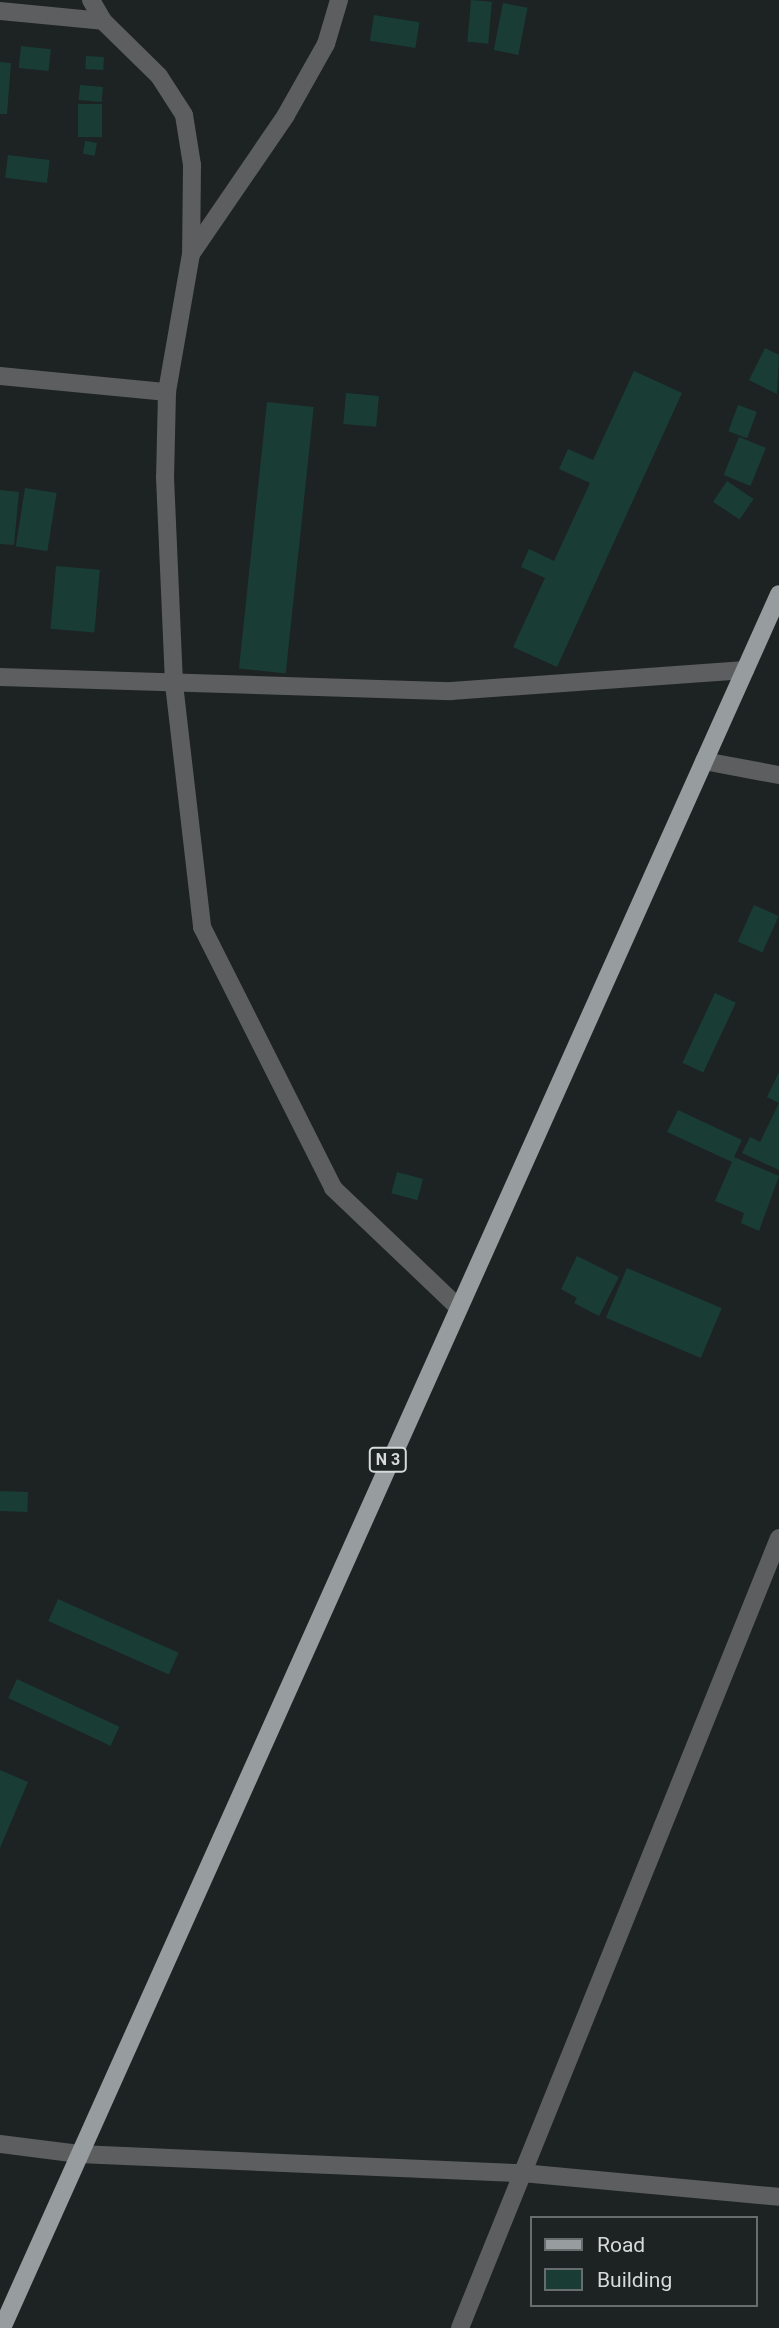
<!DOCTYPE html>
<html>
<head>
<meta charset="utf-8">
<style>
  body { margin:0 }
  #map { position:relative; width:779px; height:2328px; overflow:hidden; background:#1d2222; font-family:Roboto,sans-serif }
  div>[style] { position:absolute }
  .building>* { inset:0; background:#193d35; transform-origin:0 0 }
  .minor>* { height:18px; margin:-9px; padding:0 9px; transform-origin:9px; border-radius:9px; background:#5c5e5f }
  .major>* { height:18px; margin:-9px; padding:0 9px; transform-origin:9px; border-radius:9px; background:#979c9e }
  span { translate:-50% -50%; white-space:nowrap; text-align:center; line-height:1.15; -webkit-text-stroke:7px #1d2222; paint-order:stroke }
  .shield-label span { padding:2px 5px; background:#1d2222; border:2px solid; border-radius:5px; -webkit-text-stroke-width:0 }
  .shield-label { font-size:16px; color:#d7dada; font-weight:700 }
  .legend { position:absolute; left:530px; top:2216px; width:228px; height:91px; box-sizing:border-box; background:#1d2222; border:2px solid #676c6c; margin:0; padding:9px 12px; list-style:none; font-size:21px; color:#d7dada }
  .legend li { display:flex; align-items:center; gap:14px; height:35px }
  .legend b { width:35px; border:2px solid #676c6c }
</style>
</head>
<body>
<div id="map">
  <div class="building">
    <i style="left:471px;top:0;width:21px;height:42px;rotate:5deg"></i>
    <i style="left:503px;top:3px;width:25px;height:48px;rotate:11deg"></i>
    <i style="left:374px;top:15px;width:46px;height:26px;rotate:9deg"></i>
    <i style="left:21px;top:46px;width:30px;height:22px;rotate:6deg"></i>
    <i style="left:86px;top:56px;width:18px;height:13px;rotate:3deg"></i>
    <i style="clip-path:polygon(0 62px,11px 63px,7px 114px,0 114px)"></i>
    <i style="left:80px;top:85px;width:23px;height:15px;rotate:5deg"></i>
    <i style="left:78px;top:104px;width:24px;height:33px"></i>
    <i style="left:85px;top:141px;width:12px;height:13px;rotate:9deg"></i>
    <i style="left:8px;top:155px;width:42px;height:23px;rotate:7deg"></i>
    <i style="clip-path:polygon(765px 348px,779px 355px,777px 394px,749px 380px)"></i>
    <i style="clip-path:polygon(634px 371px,682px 393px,557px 667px,513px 647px,545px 578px,521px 567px,529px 549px,554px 561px,590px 483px,559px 469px,568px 449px,593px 460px)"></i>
    <i style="left:346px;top:393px;width:33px;height:31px;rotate:5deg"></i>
    <i style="left:267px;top:402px;width:47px;height:268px;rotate:6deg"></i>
    <i style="left:738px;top:405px;width:20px;height:28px;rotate:20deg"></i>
    <i style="left:739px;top:437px;width:29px;height:41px;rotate:22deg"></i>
    <i style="left:727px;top:481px;width:32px;height:25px;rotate:34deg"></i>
    <i style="left:25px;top:488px;width:32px;height:59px;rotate:9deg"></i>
    <i style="clip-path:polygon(0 490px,19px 492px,14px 545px,0 544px)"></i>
    <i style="left:56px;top:566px;width:44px;height:63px;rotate:5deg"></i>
    <i style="left:754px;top:905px;width:27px;height:40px;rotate:24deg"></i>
    <i style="left:715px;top:993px;width:23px;height:77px;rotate:25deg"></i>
    <i style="clip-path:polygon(779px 1072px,779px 1170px,742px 1153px,750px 1137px,760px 1142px,779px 1103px,767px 1097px)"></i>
    <i style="clip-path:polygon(678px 1110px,742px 1140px,734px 1157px,779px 1176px,759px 1231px,741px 1223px,744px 1213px,715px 1201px,732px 1162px,667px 1132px)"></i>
    <i style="left:397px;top:1172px;width:27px;height:22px;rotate:15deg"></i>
    <i style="clip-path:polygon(577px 1256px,619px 1277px,599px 1316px,574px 1303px,577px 1298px,561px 1289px)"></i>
    <i style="left:627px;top:1268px;width:103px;height:54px;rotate:23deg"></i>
    <i style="left:0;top:1491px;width:28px;height:20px;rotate:2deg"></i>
    <i style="left:58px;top:1599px;width:132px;height:24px;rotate:24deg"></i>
    <i style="left:17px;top:1679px;width:113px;height:21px;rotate:25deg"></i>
    <i style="clip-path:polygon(0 1770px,28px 1782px,0 1848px)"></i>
  </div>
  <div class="minor">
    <i style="left:91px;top:0;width:24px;rotate:60deg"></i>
    <i style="left:103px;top:21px;width:78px;rotate:44.5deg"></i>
    <i style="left:159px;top:76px;width:46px;rotate:57.3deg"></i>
    <i style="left:184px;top:115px;width:51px;rotate:80.9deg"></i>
    <i style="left:192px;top:165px;width:89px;rotate:90.6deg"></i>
    <i style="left:191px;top:254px;width:140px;rotate:99.9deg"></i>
    <i style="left:167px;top:392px;width:85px;rotate:91.3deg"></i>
    <i style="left:165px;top:477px;width:207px;rotate:87.5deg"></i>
    <i style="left:174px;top:684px;width:245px;rotate:83.4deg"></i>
    <i style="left:202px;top:927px;width:292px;rotate:63.3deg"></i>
    <i style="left:333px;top:1188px;width:171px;rotate:43.6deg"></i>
    <i style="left:0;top:11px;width:103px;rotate:5.5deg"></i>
    <i style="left:191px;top:254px;width:168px;rotate:-55.6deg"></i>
    <i style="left:286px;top:115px;width:81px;rotate:-60.6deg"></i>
    <i style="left:326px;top:44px;width:46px;rotate:-73.5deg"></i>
    <i style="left:0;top:376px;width:168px;rotate:5.5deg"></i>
    <i style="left:0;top:677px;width:451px;rotate:1.8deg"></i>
    <i style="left:451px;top:691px;width:295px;rotate:-4.1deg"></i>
    <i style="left:704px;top:761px;width:76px;rotate:10.6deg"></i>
    <i style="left:0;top:2144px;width:80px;rotate:7.2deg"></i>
    <i style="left:79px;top:2154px;width:443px;rotate:2.5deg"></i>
    <i style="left:522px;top:2173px;width:258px;rotate:5.3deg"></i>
    <i style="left:460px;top:2328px;width:852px;rotate:-68.01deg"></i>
  </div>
  <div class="major">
    <i style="left:2px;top:2328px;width:1900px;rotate:-65.86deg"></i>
  </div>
  <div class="shield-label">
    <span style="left:388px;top:1460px">N 3</span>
  </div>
  <ul class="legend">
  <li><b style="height:9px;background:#979c9e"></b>Road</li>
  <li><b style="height:19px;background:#193d35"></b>Building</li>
  </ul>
</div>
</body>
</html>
